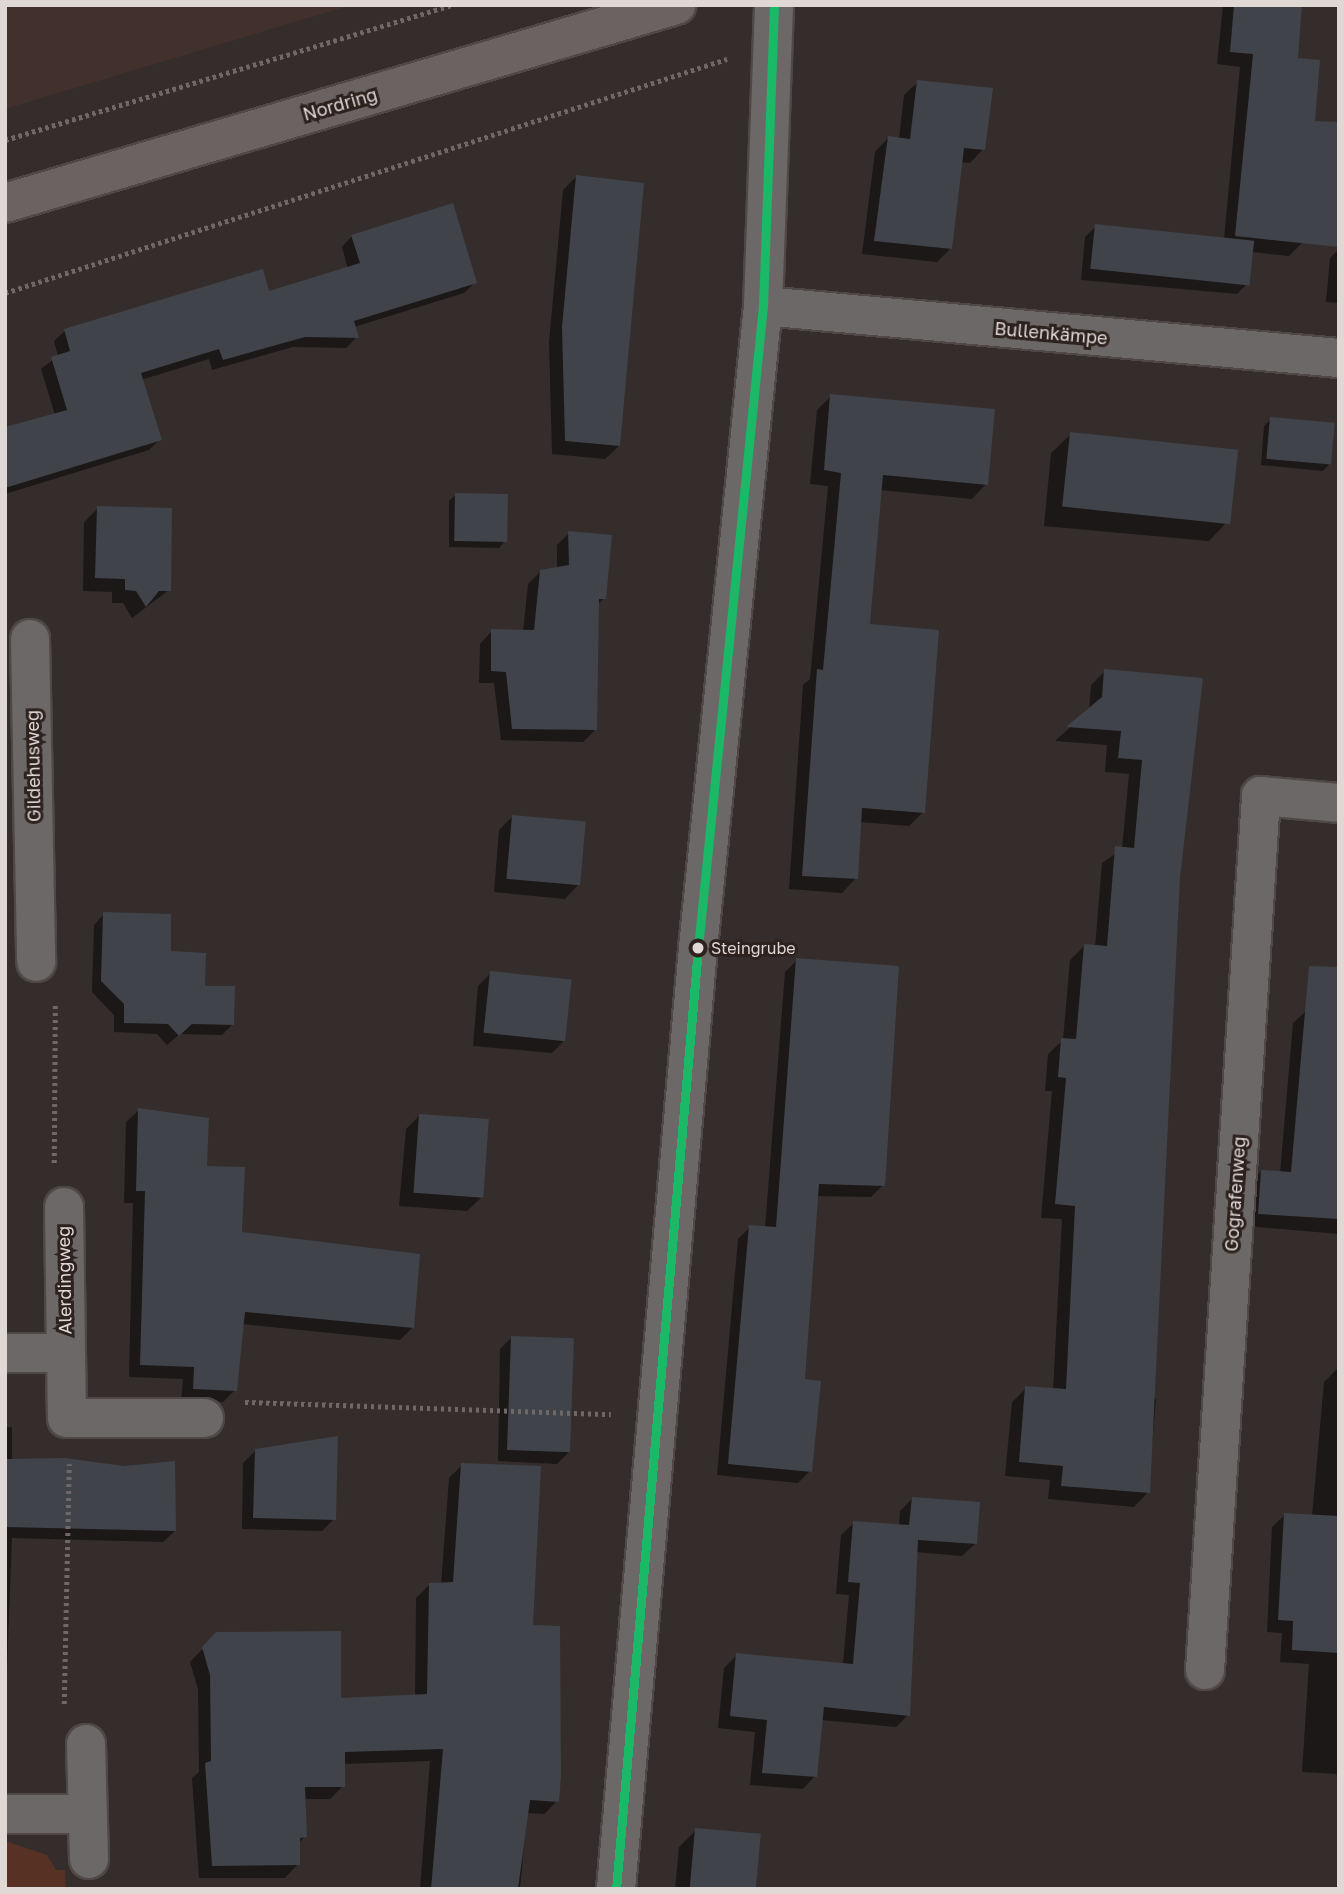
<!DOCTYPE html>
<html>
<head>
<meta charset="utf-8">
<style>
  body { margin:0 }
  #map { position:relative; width:1344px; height:1894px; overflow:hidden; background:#342d2c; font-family:"Golos Text",sans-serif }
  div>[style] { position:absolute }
  .built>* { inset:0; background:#41302b }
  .green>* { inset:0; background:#563124 }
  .shadow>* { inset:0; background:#0007 }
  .building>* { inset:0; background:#404349; transform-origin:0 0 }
  .path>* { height:4.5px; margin-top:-2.25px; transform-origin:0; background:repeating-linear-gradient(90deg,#6e6968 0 3.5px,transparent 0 7px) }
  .roads { filter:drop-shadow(2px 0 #4f4847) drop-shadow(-2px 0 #4f4847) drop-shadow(0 2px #4f4847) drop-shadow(0 -2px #4f4847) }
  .street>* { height:38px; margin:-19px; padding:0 19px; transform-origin:19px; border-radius:19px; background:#6c6867 }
  .secondary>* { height:38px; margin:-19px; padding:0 19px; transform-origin:19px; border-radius:19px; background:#6a6361 }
  .bus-1>* { height:9px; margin:-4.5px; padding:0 4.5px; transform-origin:4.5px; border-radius:4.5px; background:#1ab867 }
  .dots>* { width:19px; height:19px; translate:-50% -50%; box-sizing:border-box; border:4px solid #2d221e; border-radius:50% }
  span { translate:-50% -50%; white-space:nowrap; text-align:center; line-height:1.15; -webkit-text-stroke:6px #2d221e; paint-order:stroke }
  .bus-label { font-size:16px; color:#dfd8d5 }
  .left { translate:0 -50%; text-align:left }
  .street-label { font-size:18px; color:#dfd8d5 }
  .frame { position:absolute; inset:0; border:7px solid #dfd8d5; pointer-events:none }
</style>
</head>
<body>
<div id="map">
  <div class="built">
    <i style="clip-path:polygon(5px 5px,352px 5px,5px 109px)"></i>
  </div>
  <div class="green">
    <i style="clip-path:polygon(5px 1841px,47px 1855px,56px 1870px,65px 1870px,66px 1889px,5px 1889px)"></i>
  </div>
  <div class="shadow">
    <i style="clip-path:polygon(1223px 5px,1301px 5px,1296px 59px,1302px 243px,1289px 256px,1251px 252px,1248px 283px,1237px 294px,1081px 280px,1085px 237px,1096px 226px,1224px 239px,1240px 67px,1217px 64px)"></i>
    <i style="clip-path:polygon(918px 82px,983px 149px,970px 163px,960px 162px,950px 249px,937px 262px,862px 254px,875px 152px,888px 138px,899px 139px,904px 95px)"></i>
    <i style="clip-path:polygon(576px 177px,619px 446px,605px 459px,552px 454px,549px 342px,563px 190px)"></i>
    <i style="clip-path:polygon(352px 236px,475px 282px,464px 293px,354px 327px,357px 337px,346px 348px,293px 347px,212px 370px,209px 359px,141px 380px,160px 439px,149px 450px,5px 494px,5px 429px,55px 415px,41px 369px,58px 356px,54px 341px,65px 331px,268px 293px,348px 269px,342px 247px)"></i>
    <i style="clip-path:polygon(1339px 249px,1339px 303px,1326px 302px,1330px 258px)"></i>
    <i style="clip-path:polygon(831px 396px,986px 484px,972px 499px,880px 490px,868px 626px,923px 812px,909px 826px,860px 822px,856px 878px,842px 893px,789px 889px,803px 685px,810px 679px,828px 486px,810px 484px,817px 410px)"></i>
    <i style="clip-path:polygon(1271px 419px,1329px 465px,1323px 471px,1261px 465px,1264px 426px)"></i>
    <i style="clip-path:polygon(1071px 434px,1228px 521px,1209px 541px,1044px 526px,1051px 453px)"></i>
    <i style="clip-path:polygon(456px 494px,505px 541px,499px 548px,449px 547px,449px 501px)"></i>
    <i style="clip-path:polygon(98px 508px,169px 590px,132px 618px,123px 603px,112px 603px,112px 592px,83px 591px,84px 522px)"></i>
    <i style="clip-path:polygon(569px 533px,604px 598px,597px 605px,595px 730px,583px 742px,501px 740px,494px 683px,479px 683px,480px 644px,492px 631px,523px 632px,528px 584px,541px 571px,557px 569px,557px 545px)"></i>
    <i style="clip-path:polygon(1105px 671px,1201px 679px,1178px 878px,1148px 1398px,1156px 1399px,1148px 1492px,1134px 1507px,1048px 1499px,1050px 1480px,1005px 1476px,1012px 1402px,1026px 1388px,1053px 1390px,1062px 1219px,1041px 1218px,1052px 1091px,1045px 1091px,1048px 1054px,1063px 1040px,1070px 960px,1084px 946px,1095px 947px,1102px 863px,1122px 849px,1129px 774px,1105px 772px,1107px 745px,1055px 741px,1089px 710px,1091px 685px)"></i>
    <i style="clip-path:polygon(513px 816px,578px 885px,565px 899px,494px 892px,499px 830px)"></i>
    <i style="clip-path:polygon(104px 914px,169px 953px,233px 1024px,222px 1035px,180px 1034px,167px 1045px,157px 1034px,114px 1032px,114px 1015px,92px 992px,94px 925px)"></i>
    <i style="clip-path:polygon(797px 960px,883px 1185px,871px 1197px,816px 1196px,803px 1381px,810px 1471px,798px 1483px,717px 1475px,738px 1239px,750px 1227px,765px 1228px,785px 972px)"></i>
    <i style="clip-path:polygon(491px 973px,565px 1040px,552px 1053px,473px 1046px,478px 986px)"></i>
    <i style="clip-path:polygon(1306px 1011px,1339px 1013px,1339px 1234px,1246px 1226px,1249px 1184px,1261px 1171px,1280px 1173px,1293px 1023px)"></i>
    <i style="clip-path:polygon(139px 1110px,206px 1167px,240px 1234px,413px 1327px,400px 1340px,242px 1324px,235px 1390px,223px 1402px,181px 1401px,183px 1379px,129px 1377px,133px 1203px,124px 1203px,126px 1122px)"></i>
    <i style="clip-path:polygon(419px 1116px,481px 1198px,467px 1211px,399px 1206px,406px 1129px)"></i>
    <i style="clip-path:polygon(511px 1338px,569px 1452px,557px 1464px,498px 1461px,500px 1349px)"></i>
    <i style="clip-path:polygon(1337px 1369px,1339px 1369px,1339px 1782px,1336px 1774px,1302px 1772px,1309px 1664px,1280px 1662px,1282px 1633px,1267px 1632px,1272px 1527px,1285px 1515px,1312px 1516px,1324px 1382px)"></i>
    <i style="clip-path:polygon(5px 1427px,12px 1427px,12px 1461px,175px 1531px,163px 1542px,12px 1538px,5px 1723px)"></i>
    <i style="clip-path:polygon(255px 1451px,334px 1519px,322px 1531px,242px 1529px,243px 1463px)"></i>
    <i style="clip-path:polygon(462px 1465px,531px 1627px,557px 1801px,544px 1814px,527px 1813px,520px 1889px,420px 1889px,430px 1761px,343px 1764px,343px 1786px,330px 1799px,303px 1799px,305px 1836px,298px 1844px,298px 1864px,285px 1878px,199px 1878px,192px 1778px,199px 1772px,198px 1689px,190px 1662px,217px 1634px,339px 1699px,415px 1697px,416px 1598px,429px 1585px,441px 1585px,449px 1478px)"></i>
    <i style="clip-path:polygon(912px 1499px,975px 1544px,962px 1556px,915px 1552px,908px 1715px,896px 1727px,821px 1720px,815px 1776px,803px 1789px,750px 1785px,755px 1732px,718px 1728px,724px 1668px,737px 1655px,843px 1664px,849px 1595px,836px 1594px,841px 1535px,854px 1523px,899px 1526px,900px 1511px)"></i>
    <i style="clip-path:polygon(696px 1830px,759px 1835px,756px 1889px,675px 1889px,679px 1847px)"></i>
  </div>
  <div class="building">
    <i style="clip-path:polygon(1234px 5px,1302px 5px,1298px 58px,1320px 60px,1315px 121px,1339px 122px,1339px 247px,1235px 236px,1253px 54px,1230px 52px)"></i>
    <i style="clip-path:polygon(917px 80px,993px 88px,985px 150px,964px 148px,952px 249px,874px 241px,888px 136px,910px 139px)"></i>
    <i style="clip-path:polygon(576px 175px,644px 183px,620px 446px,565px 441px,562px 327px)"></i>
    <i style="clip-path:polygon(453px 203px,477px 283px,354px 321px,359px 338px,305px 337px,223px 360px,219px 349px,141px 373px,162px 440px,5px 488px,5px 427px,67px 410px,51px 357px,70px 351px,64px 329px,263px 269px,269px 291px,360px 263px,351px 235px)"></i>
    <i style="left:1095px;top:224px;width:160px;height:45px;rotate:6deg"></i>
    <i style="clip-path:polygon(830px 394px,995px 409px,988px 485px,883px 475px,870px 624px,939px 630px,925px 813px,862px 808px,858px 879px,802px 876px,817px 669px,823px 670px,841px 473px,824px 470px)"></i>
    <i style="left:1270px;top:417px;width:65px;height:42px;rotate:5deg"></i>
    <i style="left:1070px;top:432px;width:169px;height:75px;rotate:6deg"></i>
    <i style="left:455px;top:493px;width:53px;height:48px;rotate:1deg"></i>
    <i style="clip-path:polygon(97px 506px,172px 508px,171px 591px,159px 591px,146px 607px,136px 591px,125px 590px,125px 579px,95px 578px)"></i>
    <i style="clip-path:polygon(568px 531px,612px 535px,606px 599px,599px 599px,597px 730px,512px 729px,506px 672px,491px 671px,491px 629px,534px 630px,540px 570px,569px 565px)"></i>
    <i style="clip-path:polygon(1104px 669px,1203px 678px,1180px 878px,1150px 1493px,1061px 1486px,1063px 1466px,1019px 1462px,1025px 1386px,1066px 1389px,1075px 1206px,1055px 1204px,1066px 1078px,1058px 1077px,1061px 1038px,1076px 1039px,1084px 944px,1107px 946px,1115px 846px,1134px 848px,1142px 760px,1118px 758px,1121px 731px,1066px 727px,1102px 697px)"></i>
    <i style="left:512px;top:815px;width:74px;height:64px;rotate:5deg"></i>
    <i style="clip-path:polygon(103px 912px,171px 914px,171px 951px,206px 953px,205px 986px,235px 986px,234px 1025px,192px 1024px,179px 1036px,168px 1024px,124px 1023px,124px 1004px,101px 981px)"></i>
    <i style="clip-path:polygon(796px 958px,899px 966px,885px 1186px,819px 1184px,805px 1379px,821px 1381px,812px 1472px,728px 1464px,749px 1225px,776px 1227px)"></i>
    <i style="clip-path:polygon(1309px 966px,1339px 967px,1339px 1219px,1258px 1214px,1261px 1170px,1291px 1172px)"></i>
    <i style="left:490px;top:971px;width:82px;height:62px;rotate:6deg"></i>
    <i style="clip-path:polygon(138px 1108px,209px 1118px,207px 1166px,245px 1167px,242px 1232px,420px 1254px,414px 1328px,245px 1312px,237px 1391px,193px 1389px,194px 1367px,140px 1365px,145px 1191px,136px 1191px)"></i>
    <i style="left:419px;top:1114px;width:70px;height:79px;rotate:4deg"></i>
    <i style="left:511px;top:1336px;width:63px;height:114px;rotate:2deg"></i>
    <i style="clip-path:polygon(338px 1436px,336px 1520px,253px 1518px,255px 1449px)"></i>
    <i style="clip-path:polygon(65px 1458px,124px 1466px,175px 1461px,176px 1531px,5px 1527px,5px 1459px)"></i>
    <i style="clip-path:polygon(461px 1463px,541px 1466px,533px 1625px,560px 1626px,561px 1776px,559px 1802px,530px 1800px,518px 1889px,431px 1889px,443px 1749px,345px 1752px,345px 1787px,305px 1787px,307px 1837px,300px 1838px,300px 1865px,212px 1866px,205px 1763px,211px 1761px,210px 1675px,202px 1647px,216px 1632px,341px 1631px,341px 1698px,427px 1694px,429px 1583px,453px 1582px)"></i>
    <i style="clip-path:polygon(912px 1497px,980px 1502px,977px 1544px,918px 1540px,910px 1716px,824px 1707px,817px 1777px,762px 1773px,767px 1720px,730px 1716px,736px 1653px,853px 1664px,860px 1583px,848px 1582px,853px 1521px,909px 1525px)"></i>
    <i style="clip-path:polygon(1284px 1513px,1339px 1516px,1339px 1653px,1292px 1650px,1293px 1621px,1278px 1620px)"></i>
    <i style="left:695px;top:1828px;width:66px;height:61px;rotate:5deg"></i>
  </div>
  <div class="path">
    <i style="left:5px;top:140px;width:468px;rotate:-16.8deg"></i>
    <i style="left:5px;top:293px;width:759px;rotate:-17.96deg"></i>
    <i style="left:54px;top:1163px;width:159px;rotate:-89.6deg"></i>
    <i style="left:245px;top:1402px;width:366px;rotate:1.9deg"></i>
    <i style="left:64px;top:1704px;width:240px;rotate:-88.8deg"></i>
  </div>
  <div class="roads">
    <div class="street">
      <i style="left:763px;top:306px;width:578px;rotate:5.16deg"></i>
      <i style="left:30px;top:639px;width:323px;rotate:88.9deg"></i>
      <i style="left:64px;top:1207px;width:211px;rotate:89.2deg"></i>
      <i style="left:67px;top:1418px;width:137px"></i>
      <i style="left:5px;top:1353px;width:60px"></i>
      <i style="left:1205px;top:1670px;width:876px;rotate:-86.33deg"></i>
      <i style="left:1261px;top:796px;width:78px;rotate:5.1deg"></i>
      <i style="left:86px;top:1744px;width:115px;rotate:88.5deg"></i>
      <i style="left:5px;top:1814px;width:81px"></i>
      <i style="left:616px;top:1889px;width:945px;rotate:-85.02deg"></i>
      <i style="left:698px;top:948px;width:645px;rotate:-84.22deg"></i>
      <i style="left:763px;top:306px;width:301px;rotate:-87.9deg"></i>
    </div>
    <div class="secondary">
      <i style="left:5px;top:203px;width:700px;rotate:-16.44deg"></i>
    </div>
  </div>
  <div class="bus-1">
    <i style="left:616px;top:1889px;width:945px;rotate:-85.02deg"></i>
    <i style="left:698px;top:948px;width:645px;rotate:-84.22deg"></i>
    <i style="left:763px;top:306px;width:301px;rotate:-87.9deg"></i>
  </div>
  <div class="dots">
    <i style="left:698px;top:948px;background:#dfd8d5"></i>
  </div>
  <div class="bus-label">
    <span class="left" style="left:711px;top:948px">Steingrube</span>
  </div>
  <div class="street-label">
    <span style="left:340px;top:104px;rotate:-16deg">Nordring</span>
    <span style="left:1051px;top:333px;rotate:5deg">Bullenkämpe</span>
    <span style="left:33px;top:766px;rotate:-91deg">Gildehusweg</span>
    <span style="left:1235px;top:1194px;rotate:-86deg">Gografenweg</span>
    <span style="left:64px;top:1280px;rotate:-91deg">Alerdingweg</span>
  </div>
  <div class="frame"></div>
</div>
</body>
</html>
